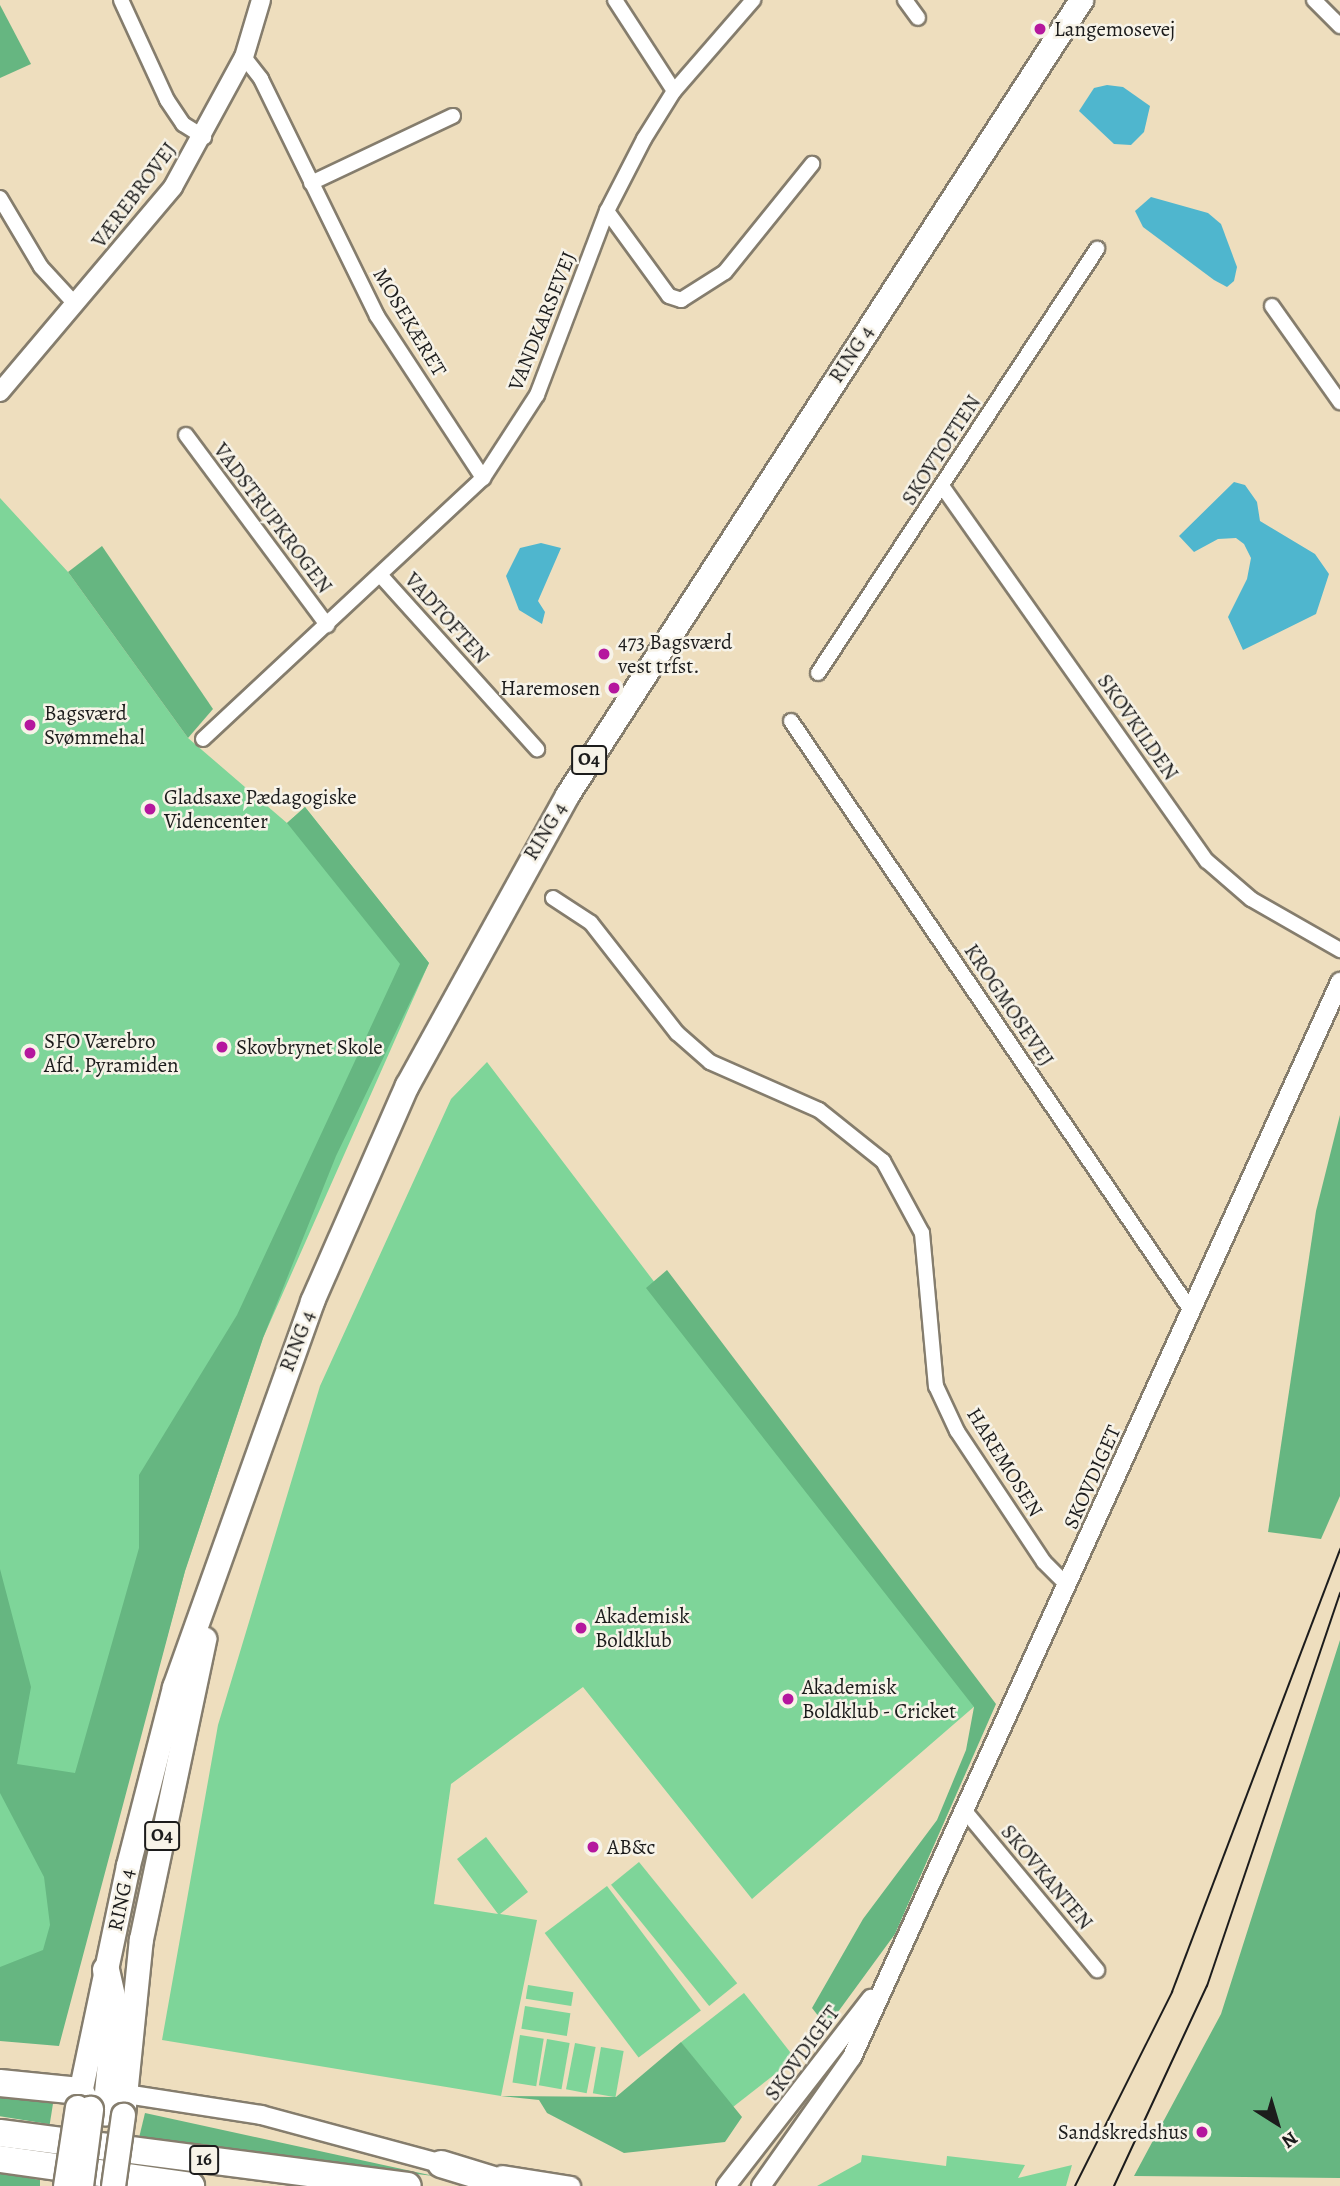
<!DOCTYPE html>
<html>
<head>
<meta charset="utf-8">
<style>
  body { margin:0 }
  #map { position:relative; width:1340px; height:2186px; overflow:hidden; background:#eedebe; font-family:Alegreya,serif }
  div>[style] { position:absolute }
  .green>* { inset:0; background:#7ed599; transform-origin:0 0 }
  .forest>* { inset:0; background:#66b681; transform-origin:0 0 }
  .water>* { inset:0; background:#4fb6ce }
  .roads { filter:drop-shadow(2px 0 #857d6d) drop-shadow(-2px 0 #857d6d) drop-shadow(0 2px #857d6d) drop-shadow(0 -2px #857d6d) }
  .minor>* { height:14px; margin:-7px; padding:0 7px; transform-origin:7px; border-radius:7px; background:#fff }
  .tertiary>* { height:18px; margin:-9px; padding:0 9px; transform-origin:9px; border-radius:9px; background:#fff }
  .primary>* { height:23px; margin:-11.5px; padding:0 11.5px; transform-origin:11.5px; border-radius:11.5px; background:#fff }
  .motorway>* { height:26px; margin:-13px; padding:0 13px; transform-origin:13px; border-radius:13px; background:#fff }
  .tram>* { height:2px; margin:-1px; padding:0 1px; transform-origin:1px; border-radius:1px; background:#1c1c1c }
  .bridges { filter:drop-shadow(2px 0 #857d6d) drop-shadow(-2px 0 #857d6d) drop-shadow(0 2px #857d6d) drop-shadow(0 -2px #857d6d) }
  .primary-bridge>* { height:23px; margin:-11.5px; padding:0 11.5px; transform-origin:11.5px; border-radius:11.5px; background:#fff }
  .motorway-bridge>* { height:26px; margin:-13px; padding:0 13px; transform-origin:13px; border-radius:13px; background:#fff }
  .dots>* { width:19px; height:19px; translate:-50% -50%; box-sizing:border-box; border:4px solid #f7f3e8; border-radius:50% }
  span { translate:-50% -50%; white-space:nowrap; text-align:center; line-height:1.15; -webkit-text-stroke:5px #f7f3e8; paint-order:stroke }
  .shield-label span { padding:2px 5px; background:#f7f3e8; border:2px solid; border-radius:5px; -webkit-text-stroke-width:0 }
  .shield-label { font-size:19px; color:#1c1c1c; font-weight:700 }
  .poi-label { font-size:21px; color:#1c1c1c }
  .left { translate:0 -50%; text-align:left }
  .right { translate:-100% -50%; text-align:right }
  .street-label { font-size:21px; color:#1c1c1c }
  .north { position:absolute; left:1242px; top:2088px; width:70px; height:70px; -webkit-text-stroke:5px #f7f3e8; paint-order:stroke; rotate:143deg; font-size:19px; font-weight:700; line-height:28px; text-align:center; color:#1c1c1c }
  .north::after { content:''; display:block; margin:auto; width:24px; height:32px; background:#1c1c1c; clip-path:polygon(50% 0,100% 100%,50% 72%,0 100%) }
</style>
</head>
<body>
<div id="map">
  <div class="green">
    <i style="clip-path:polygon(0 498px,68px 572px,188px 738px,287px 823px,305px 807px,429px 963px,263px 1338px,185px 1571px,67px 2004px,0 1997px)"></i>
    <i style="clip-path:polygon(487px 1062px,976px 1705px,752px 1899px,583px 1687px,451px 1784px,434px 1904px,498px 1914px,457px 1859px,486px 1837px,528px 1892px,500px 1914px,537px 1920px,501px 2096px,162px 2040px,218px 1725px,320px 1386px,451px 1099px)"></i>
    <i style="left:639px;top:1862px;width:156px;height:36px;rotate:51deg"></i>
    <i style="left:607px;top:1886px;width:156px;height:78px;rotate:53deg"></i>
    <i style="left:528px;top:1985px;width:46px;height:14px;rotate:9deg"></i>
    <i style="left:744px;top:1993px;width:83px;height:80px;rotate:52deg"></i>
    <i style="left:525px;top:2006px;width:46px;height:23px;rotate:9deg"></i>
    <i style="left:520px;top:2035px;width:24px;height:48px;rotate:9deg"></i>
    <i style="left:547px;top:2039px;width:23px;height:47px;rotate:10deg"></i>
    <i style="left:575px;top:2043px;width:21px;height:47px;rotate:11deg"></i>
    <i style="left:601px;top:2047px;width:23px;height:47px;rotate:10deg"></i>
    <i style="clip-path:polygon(862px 2155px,946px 2166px,947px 2156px,1025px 2165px,1018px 2178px,1072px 2165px,1066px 2186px,817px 2186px,861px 2162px)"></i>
  </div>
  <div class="forest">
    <i style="clip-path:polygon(0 5px,31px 64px,0 78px)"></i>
    <i style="clip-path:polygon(102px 546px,213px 709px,188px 738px,68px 572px)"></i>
    <i style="clip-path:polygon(305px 807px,429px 963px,336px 1156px,263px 1338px,185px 1571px,59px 2046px,0 2041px,0 1967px,43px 1950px,50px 1925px,44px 1877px,0 1793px,0 1569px,31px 1687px,17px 1764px,75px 1773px,139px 1548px,139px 1475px,237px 1315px,400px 964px,287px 823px)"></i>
    <i style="clip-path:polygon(1340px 1115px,1340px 1496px,1321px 1539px,1268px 1532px,1316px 1211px)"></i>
    <i style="clip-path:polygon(667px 1270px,996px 1704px,895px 1934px,827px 2027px,812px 2008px,863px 1919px,937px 1820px,966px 1750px,974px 1707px,646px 1288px)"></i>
    <i style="clip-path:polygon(1340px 1640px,1340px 2178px,1134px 2176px,1221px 2014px)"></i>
    <i style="clip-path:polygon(681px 2042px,742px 2117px,725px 2142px,624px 2153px,547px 2113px,539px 2100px,501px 2096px,616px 2097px)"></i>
    <i style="left:0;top:2093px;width:54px;height:23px;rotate:9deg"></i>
    <i style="clip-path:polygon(145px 2113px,434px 2176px,138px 2142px)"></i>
    <i style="clip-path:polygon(0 2173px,40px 2180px,40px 2186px,0 2186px)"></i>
  </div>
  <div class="water">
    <i style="clip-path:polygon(1107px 85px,1123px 87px,1150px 106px,1144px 132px,1131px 145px,1114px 144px,1079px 111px,1094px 88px)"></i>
    <i style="clip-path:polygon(1151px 197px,1208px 213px,1221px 224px,1237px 267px,1234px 281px,1227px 287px,1214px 280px,1143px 227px,1135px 211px)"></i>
    <i style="clip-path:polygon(1234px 482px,1245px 485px,1257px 502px,1260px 521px,1315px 554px,1329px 574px,1316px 614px,1243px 650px,1228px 617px,1247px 579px,1251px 558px,1244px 544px,1236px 538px,1218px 539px,1194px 552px,1179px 536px)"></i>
    <i style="clip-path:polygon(541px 543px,561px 548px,538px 601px,545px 612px,542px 624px,519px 610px,506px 576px,520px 548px)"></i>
  </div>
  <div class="roads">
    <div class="minor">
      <i style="left:121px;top:0;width:110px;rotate:65.3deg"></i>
      <i style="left:167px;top:100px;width:29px;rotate:56deg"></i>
      <i style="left:183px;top:124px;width:25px;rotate:32deg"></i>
      <i style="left:615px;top:0;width:108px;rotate:57deg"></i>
      <i style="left:905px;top:0;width:22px;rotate:54deg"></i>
      <i style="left:1314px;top:0;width:37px;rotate:45deg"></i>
      <i style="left:244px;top:57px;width:28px;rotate:52deg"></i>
      <i style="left:261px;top:79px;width:264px;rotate:63.9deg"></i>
      <i style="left:377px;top:316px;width:194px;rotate:56.8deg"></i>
      <i style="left:311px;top:183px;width:157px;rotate:-25.3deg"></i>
      <i style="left:0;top:198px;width:80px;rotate:59.3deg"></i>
      <i style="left:41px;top:267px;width:50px;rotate:47.4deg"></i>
      <i style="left:607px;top:211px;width:105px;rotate:53.9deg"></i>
      <i style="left:669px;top:296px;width:13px;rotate:18deg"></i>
      <i style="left:681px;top:300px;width:52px;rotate:-32.5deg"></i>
      <i style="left:725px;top:272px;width:139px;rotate:-51.1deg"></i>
      <i style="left:1272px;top:306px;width:118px;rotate:54.7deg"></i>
      <i style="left:186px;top:435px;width:237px;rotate:53.4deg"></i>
      <i style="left:942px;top:486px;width:459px;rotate:54.8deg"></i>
      <i style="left:1207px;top:861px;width:58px;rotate:40.8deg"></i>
      <i style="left:1251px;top:899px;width:103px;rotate:29.8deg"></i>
      <i style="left:382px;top:577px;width:232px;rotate:48deg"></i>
      <i style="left:818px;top:673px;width:508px;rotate:-56.65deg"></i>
      <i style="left:791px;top:721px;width:714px;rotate:55.84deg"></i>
      <i style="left:203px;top:739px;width:383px;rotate:-43deg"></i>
      <i style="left:483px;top:478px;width:99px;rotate:-57deg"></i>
      <i style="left:537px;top:395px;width:197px;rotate:-69.2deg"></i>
      <i style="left:607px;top:211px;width:81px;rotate:-62.8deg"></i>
      <i style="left:644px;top:139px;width:57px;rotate:-58deg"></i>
      <i style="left:674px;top:91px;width:121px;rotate:-49deg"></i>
      <i style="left:553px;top:898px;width:45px;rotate:33.3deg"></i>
      <i style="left:591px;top:923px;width:140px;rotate:52deg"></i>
      <i style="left:677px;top:1033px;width:44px;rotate:41.3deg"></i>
      <i style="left:710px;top:1062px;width:119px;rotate:23.8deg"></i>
      <i style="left:819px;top:1110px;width:82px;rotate:38.6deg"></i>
      <i style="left:883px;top:1161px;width:82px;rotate:61.6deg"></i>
      <i style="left:922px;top:1233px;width:154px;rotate:84.8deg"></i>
      <i style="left:936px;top:1386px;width:50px;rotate:65deg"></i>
      <i style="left:957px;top:1431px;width:157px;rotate:56.4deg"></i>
      <i style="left:1044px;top:1562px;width:33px;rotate:45deg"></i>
      <i style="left:965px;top:1811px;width:207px;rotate:50.3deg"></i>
    </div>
    <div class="tertiary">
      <i style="left:0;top:392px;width:268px;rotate:-49.8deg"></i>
      <i style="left:173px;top:187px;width:148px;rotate:-61.4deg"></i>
      <i style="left:244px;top:57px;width:59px;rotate:-73.4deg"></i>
      <i style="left:126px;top:2094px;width:137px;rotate:8.8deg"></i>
      <i style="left:261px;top:2115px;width:196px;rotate:15.1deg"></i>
      <i style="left:502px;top:2175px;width:70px;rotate:9.1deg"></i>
      <i style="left:726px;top:2186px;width:237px;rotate:-52.2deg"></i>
      <i style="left:761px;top:2186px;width:158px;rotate:-54.8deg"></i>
      <i style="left:852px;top:2057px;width:1181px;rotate:-65.58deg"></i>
    </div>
    <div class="primary">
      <i style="left:77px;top:2107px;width:247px;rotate:-78.1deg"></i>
      <i style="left:128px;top:1865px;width:184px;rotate:-75.5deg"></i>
      <i style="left:174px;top:1687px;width:410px;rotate:-70.3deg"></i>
      <i style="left:312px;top:1301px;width:236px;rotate:-66.3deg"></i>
      <i style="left:407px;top:1085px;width:331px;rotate:-61.1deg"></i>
      <i style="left:567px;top:795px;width:947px;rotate:-57.12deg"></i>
      <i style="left:123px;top:2115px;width:177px;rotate:-84.2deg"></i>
      <i style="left:141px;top:1939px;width:307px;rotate:-78.1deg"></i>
    </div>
    <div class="motorway">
      <i style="left:106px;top:1970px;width:45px;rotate:77.2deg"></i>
      <i style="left:116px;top:2014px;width:99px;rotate:95.8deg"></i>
      <i style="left:0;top:2083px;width:80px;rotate:5.7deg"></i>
      <i style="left:80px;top:2091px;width:21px;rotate:62deg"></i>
      <i style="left:0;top:2133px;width:411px;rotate:7.4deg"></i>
      <i style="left:0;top:2159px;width:193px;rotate:8deg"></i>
      <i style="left:441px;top:2164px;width:75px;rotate:17deg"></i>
    </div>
  </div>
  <div class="tram">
    <i style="left:1075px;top:2186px;width:217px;rotate:-63.4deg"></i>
    <i style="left:1172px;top:1992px;width:474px;rotate:-69.2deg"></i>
    <i style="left:1114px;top:2186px;width:221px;rotate:-65.1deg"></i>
    <i style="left:1207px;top:1986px;width:415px;rotate:-71.3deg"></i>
  </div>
  <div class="bridges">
    <div class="primary-bridge">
      <i style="left:65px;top:2186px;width:80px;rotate:-81.4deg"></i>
      <i style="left:113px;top:2186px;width:72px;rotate:-82deg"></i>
    </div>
    <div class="motorway-bridge">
      <i style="left:80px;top:2186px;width:77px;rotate:-82.5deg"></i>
    </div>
  </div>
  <div class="dots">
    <i style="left:1040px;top:29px;background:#b5179e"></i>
    <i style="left:604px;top:654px;background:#b5179e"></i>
    <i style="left:614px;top:688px;background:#b5179e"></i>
    <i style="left:30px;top:725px;background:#b5179e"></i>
    <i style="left:150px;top:809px;background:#b5179e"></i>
    <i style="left:222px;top:1047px;background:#b5179e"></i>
    <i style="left:30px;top:1053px;background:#b5179e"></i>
    <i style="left:581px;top:1628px;background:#b5179e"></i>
    <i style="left:788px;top:1699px;background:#b5179e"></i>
    <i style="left:593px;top:1847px;background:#b5179e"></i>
    <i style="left:1202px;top:2132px;background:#b5179e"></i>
  </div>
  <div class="shield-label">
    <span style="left:589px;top:760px">O4</span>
    <span style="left:162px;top:1836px">O4</span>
    <span style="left:204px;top:2160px">16</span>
  </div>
  <div class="poi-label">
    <span class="left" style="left:1054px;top:29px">Langemosevej</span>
    <span class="left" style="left:618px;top:654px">473 Bagsværd<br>vest trfst.</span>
    <span class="right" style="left:600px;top:688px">Haremosen</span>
    <span class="left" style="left:44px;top:725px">Bagsværd<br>Svømmehal</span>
    <span class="left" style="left:164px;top:809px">Gladsaxe Pædagogiske<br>Videncenter</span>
    <span class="left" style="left:44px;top:1053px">SFO Værebro<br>Afd. Pyramiden</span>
    <span class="left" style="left:236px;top:1047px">Skovbrynet Skole</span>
    <span class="left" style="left:595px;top:1628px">Akademisk<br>Boldklub</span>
    <span class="left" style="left:802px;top:1699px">Akademisk<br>Boldklub - Cricket</span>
    <span class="left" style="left:607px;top:1847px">AB&amp;c</span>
    <span class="right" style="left:1188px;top:2132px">Sandskredshus</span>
  </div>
  <div class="street-label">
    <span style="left:134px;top:195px;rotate:-53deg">VÆREBROVEJ</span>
    <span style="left:542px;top:321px;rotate:-68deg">VANDKARSEVEJ</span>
    <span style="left:410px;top:322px;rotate:59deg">MOSEKÆRET</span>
    <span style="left:851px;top:354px;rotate:-57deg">RING 4</span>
    <span style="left:941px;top:450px;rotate:-57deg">SKOVTOFTEN</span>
    <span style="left:273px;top:518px;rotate:53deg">VADSTRUPKROGEN</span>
    <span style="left:447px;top:618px;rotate:48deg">VADTOFTEN</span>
    <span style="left:1138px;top:727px;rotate:55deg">SKOVKILDEN</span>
    <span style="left:545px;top:831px;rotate:-59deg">RING 4</span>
    <span style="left:1009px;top:1005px;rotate:56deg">KROGMOSEVEJ</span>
    <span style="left:297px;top:1341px;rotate:-69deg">RING 4</span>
    <span style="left:1005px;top:1462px;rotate:58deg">HAREMOSEN</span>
    <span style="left:1092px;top:1477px;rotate:-66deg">SKOVDIGET</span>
    <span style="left:1047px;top:1877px;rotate:50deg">SKOVKANTEN</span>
    <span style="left:121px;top:1900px;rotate:-78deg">RING 4</span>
    <span style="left:802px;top:2053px;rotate:-54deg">SKOVDIGET</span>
  </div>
  <div class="north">N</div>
</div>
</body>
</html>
